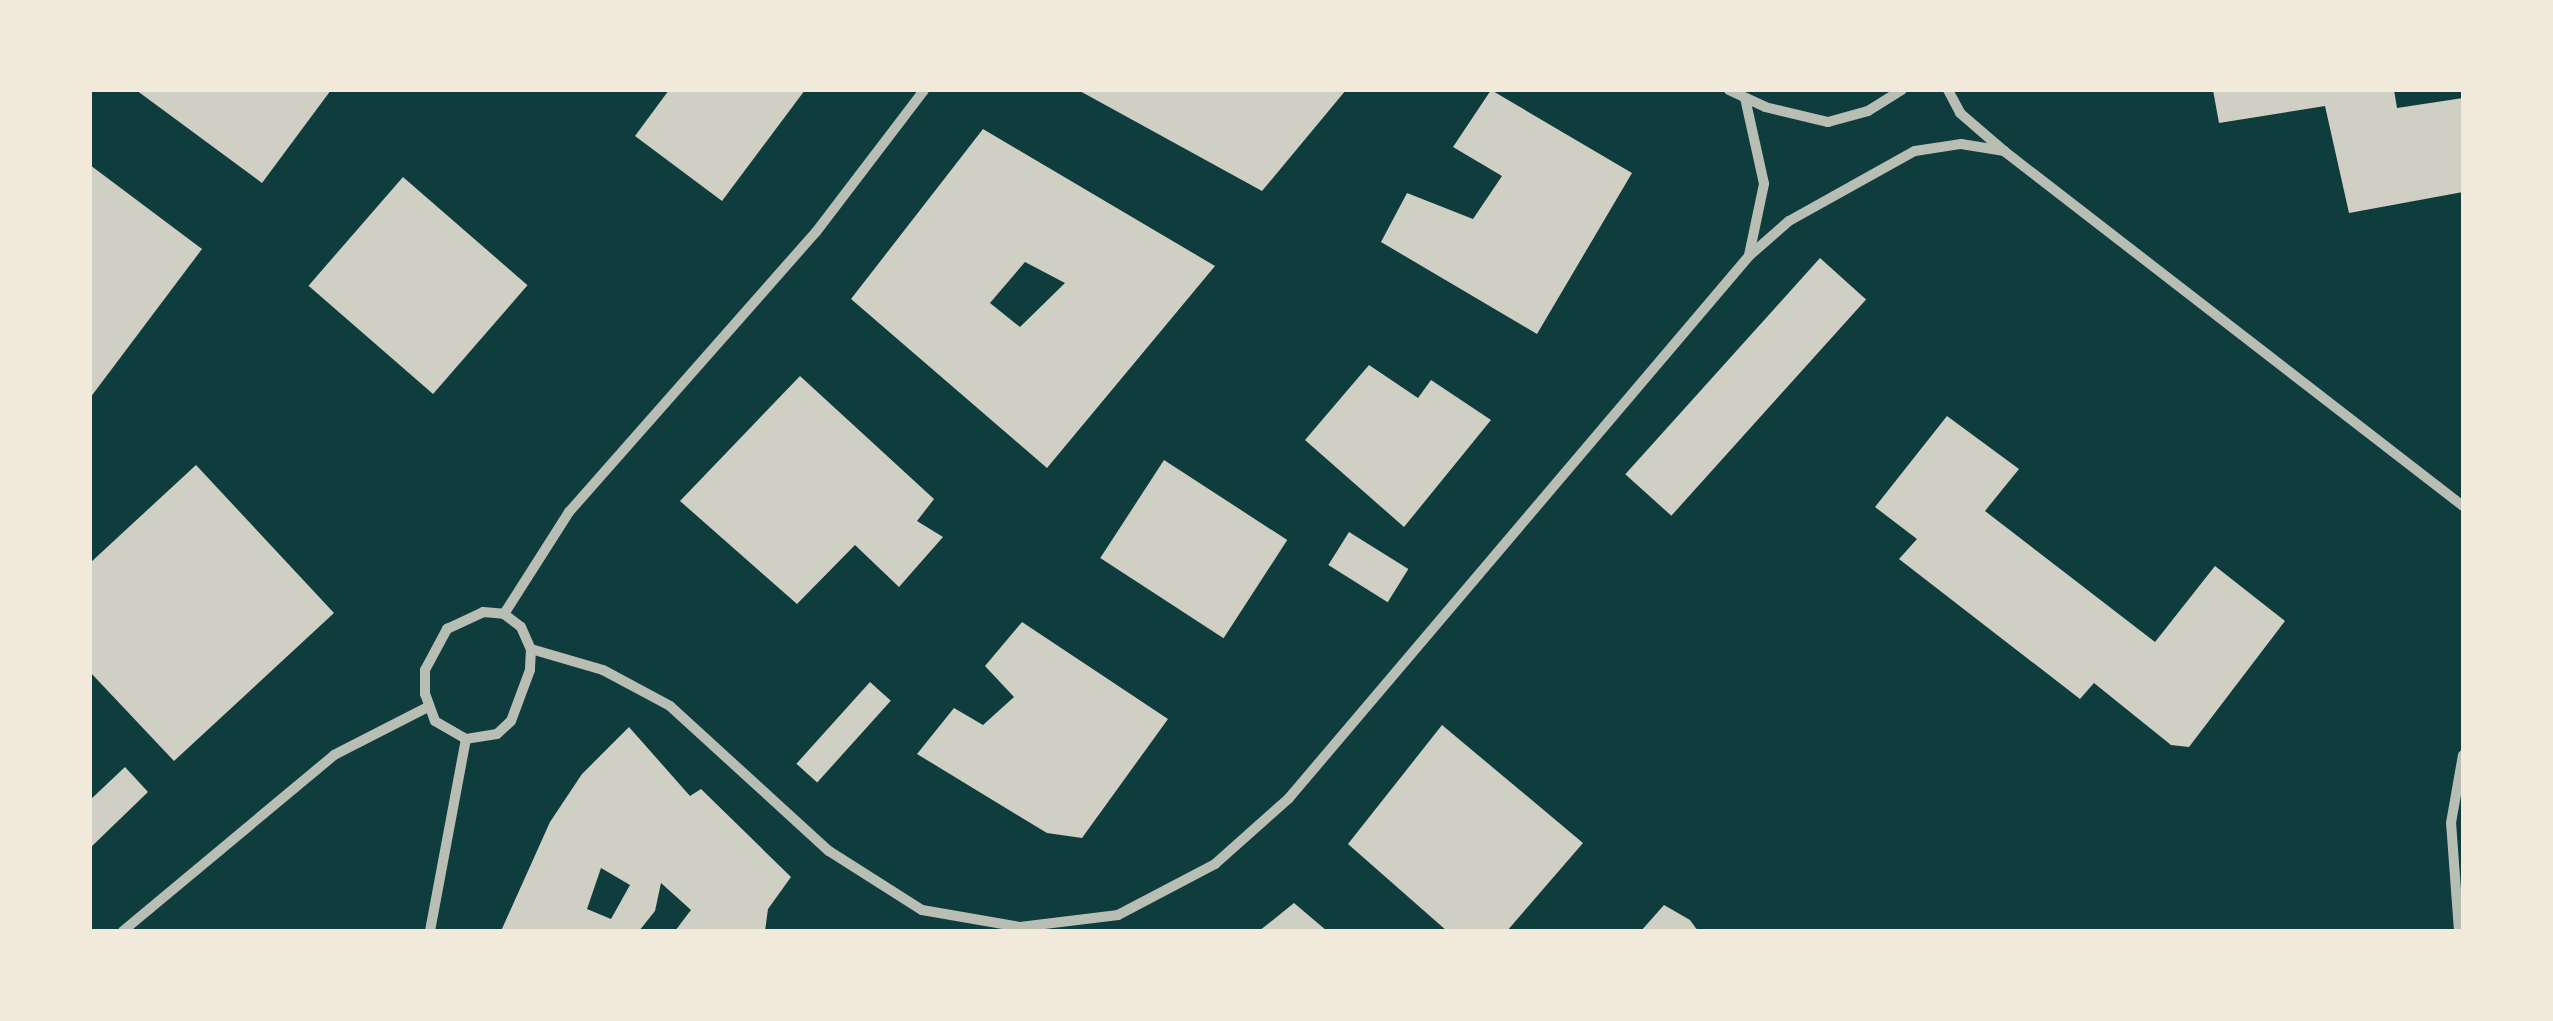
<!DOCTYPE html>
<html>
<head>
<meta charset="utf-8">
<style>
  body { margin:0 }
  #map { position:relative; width:2553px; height:1021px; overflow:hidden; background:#0f3d3e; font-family:"Nunito Sans",sans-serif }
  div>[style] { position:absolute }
  .building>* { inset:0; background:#cfcfc3; transform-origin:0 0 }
  .minor>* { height:10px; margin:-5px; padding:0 5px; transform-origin:5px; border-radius:5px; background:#b8beb3 }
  span { translate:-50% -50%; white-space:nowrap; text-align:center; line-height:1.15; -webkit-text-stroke:10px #f1e9da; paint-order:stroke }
  .frame { position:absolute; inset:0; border:92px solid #f1e9da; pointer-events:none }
</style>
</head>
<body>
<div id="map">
  <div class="building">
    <i style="clip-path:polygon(136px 90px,331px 90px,262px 183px)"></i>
    <i style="clip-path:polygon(669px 90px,805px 90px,722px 201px,635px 136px)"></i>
    <i style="clip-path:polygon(1078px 90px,1346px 90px,1262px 191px)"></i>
    <i style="clip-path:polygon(1491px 90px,1632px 173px,1537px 334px,1381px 242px,1407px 193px,1473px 219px,1502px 176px,1453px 147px)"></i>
    <i style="clip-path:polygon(2213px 90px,2394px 90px,2397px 108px,2463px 98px,2463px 192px,2349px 213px,2325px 106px,2219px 123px)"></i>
    <i style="clip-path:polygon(evenodd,983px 129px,1215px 266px,1047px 468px,851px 299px,983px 129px,1025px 262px,1065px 283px,1020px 327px,990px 303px,1025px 262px)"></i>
    <i style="clip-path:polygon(90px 165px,202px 249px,90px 398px)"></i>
    <i style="left:403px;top:177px;width:165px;height:144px;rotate:41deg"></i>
    <i style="left:1820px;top:258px;width:62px;height:291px;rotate:42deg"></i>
    <i style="clip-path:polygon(1369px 365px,1418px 398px,1431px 380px,1491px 420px,1404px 527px,1305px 440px)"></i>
    <i style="clip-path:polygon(800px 376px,934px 499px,917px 521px,943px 537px,899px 587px,855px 545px,797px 604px,680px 501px)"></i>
    <i style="clip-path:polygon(1947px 416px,2019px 469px,1985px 511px,2155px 642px,2215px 566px,2285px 621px,2189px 747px,2171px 745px,2094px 683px,2080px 699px,1899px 559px,1917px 539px,1875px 507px)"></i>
    <i style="left:1164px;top:460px;width:147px;height:117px;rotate:33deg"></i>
    <i style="clip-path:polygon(196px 465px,334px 613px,174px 761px,90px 672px,90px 563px)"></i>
    <i style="left:1349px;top:532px;width:70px;height:39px;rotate:32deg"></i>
    <i style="clip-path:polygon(1022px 622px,1168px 719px,1082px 838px,1047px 833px,917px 754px,954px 708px,983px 725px,1014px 697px,985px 666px)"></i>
    <i style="left:870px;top:682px;width:28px;height:110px;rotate:42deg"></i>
    <i style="clip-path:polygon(1442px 725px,1583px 843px,1507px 931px,1447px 931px,1348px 844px)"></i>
    <i style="clip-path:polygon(evenodd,629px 727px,690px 796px,701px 789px,791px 877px,768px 909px,765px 931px,675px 931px,691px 910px,661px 883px,655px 911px,639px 931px,501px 931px,550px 822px,582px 774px,629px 727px,601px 868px,630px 885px,611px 919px,587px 909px,601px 868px)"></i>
    <i style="clip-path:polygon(125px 767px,148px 792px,90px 848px,90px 800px)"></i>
    <i style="clip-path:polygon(1294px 903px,1327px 931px,1259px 931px,1273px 920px)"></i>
    <i style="clip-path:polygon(1664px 905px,1690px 920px,1698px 931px,1641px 931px)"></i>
  </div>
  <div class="minor">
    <i style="left:1729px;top:90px;width:40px;rotate:25deg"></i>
    <i style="left:1765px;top:107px;width:65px;rotate:13.4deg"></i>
    <i style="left:1828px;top:122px;width:41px;rotate:-15.4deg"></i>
    <i style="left:1868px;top:111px;width:40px;rotate:-32deg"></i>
    <i style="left:1948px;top:90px;width:26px;rotate:62deg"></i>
    <i style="left:1960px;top:113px;width:58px;rotate:40.8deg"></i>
    <i style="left:2004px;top:151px;width:580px;rotate:37.72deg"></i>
    <i style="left:1745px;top:98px;width:88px;rotate:77.5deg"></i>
    <i style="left:1764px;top:184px;width:73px;rotate:101.9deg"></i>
    <i style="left:483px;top:612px;width:21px;rotate:5deg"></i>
    <i style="left:504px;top:614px;width:21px;rotate:37deg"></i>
    <i style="left:521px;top:627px;width:24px;rotate:66deg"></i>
    <i style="left:531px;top:649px;width:21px;rotate:93deg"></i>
    <i style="left:530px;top:670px;width:54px;rotate:110.4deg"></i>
    <i style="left:511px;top:721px;width:19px;rotate:137deg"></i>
    <i style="left:497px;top:734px;width:31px;rotate:171deg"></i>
    <i style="left:466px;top:739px;width:36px;rotate:-150deg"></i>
    <i style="left:435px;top:721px;width:29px;rotate:-110deg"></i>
    <i style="left:425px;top:694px;width:24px;rotate:-90deg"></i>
    <i style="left:425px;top:670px;width:47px;rotate:-61.8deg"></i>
    <i style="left:447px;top:629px;width:40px;rotate:-25deg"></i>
    <i style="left:504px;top:614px;width:121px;rotate:-57.5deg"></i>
    <i style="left:569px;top:512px;width:373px;rotate:-48.6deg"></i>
    <i style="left:816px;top:232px;width:178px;rotate:-52.7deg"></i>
    <i style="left:531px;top:649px;width:75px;rotate:16.3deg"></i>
    <i style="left:603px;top:670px;width:76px;rotate:28.2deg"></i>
    <i style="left:670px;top:706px;width:215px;rotate:42.4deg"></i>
    <i style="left:829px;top:851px;width:110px;rotate:32.4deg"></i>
    <i style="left:922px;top:910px;width:99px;rotate:9.8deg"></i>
    <i style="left:1020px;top:927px;width:99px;rotate:-7deg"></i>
    <i style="left:1118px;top:915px;width:110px;rotate:-27.7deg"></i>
    <i style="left:1215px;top:864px;width:99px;rotate:-41.7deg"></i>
    <i style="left:1289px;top:798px;width:711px;rotate:-49.68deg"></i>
    <i style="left:1749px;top:256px;width:53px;rotate:-41.2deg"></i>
    <i style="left:1789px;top:221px;width:144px;rotate:-29.1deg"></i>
    <i style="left:1915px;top:151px;width:47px;rotate:-8.7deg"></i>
    <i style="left:1961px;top:144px;width:44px;rotate:9.2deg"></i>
    <i style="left:123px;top:931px;width:275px;rotate:-39.8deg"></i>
    <i style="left:334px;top:755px;width:106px;rotate:-27.1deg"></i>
    <i style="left:430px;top:931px;width:195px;rotate:-79.4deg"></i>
    <i style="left:2459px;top:931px;width:108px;rotate:-94.2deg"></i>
    <i style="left:2451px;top:823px;width:69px;rotate:-80deg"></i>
  </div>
  <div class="frame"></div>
</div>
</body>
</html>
